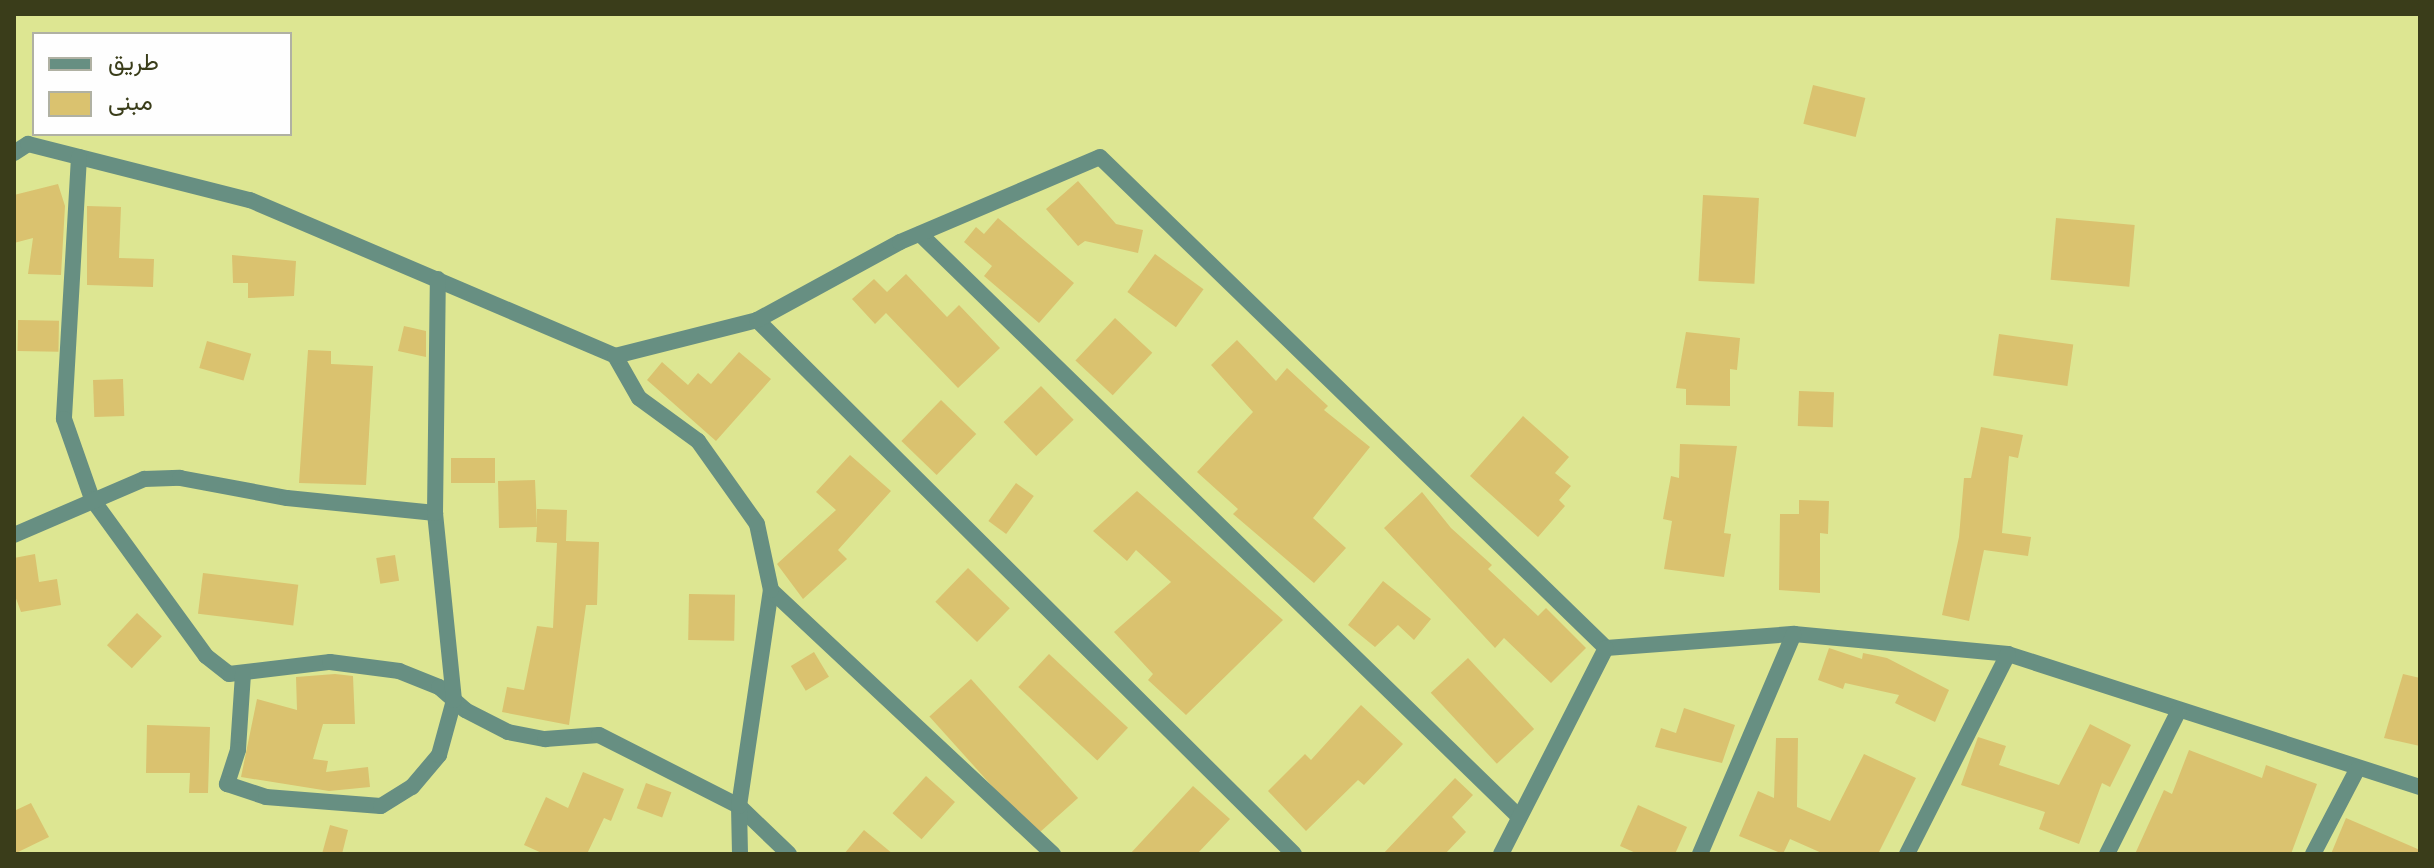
<!DOCTYPE html>
<html>
<head>
<meta charset="utf-8">
<style>
  body { margin:0 }
  #map { position:relative; width:2434px; height:868px; overflow:hidden; background:#dde692; font-family:"Sofia Sans Condensed",Vazirmatn,sans-serif }
  div>[style] { position:absolute }
  .building>* { inset:0; background:#dac26f; transform-origin:0 0 }
  .minor>* { height:16px; margin:-8px; padding:0 8px; transform-origin:8px; border-radius:8px; background:#678f82 }
  span { translate:-50% -50%; white-space:nowrap; text-align:center; line-height:1.15; -webkit-text-stroke:6px #fefefe; paint-order:stroke }
  .frame { position:absolute; inset:0; border:16px solid #3a3d1a; pointer-events:none }
  .legend { position:absolute; left:32px; top:32px; width:260px; height:104px; box-sizing:border-box; background:#fefefe; border:2px solid #b0b1a3; margin:0; padding:10px 14px; list-style:none; font-size:24px; color:#3a3d1a }
  .legend li { display:flex; align-items:center; gap:16px; height:40px }
  .legend b { width:40px; border:2px solid #b0b1a3 }
</style>
</head>
<body>
<div id="map">
  <div class="building">
    <i style="left:1813px;top:85px;width:54px;height:40px;rotate:14deg"></i>
    <i style="clip-path:polygon(1078px 181px,1116px 224px,1143px 230px,1138px 253px,1085px 241px,1078px 246px,1046px 209px)"></i>
    <i style="clip-path:polygon(58px 184px,65px 206px,61px 275px,28px 274px,33px 238px,14px 243px,14px 195px)"></i>
    <i style="left:1703px;top:195px;width:56px;height:86px;rotate:3deg"></i>
    <i style="clip-path:polygon(87px 206px,121px 207px,119px 258px,154px 259px,153px 287px,87px 285px)"></i>
    <i style="clip-path:polygon(998px 218px,1074px 283px,1039px 323px,984px 276px,992px 266px,964px 242px,976px 227px,984px 234px)"></i>
    <i style="left:2056px;top:218px;width:79px;height:62px;rotate:5deg"></i>
    <i style="left:1155px;top:254px;width:60px;height:47px;rotate:36deg"></i>
    <i style="clip-path:polygon(232px 255px,296px 261px,294px 296px,248px 298px,248px 283px,233px 283px)"></i>
    <i style="clip-path:polygon(906px 274px,947px 317px,959px 305px,1000px 348px,958px 388px,886px 313px,875px 324px,852px 299px,874px 279px,887px 292px)"></i>
    <i style="left:1115px;top:318px;width:51px;height:58px;rotate:43deg"></i>
    <i style="left:18px;top:320px;width:41px;height:31px;rotate:1deg"></i>
    <i style="clip-path:polygon(404px 326px,426px 331px,426px 357px,398px 351px)"></i>
    <i style="clip-path:polygon(1686px 332px,1740px 338px,1737px 370px,1730px 369px,1730px 406px,1686px 405px,1686px 389px,1676px 388px)"></i>
    <i style="left:1999px;top:334px;width:75px;height:42px;rotate:8deg"></i>
    <i style="clip-path:polygon(1237px 340px,1276px 381px,1287px 368px,1328px 406px,1324px 410px,1370px 447px,1313px 518px,1346px 548px,1314px 583px,1233px 514px,1238px 509px,1197px 472px,1253px 412px,1211px 365px)"></i>
    <i style="left:207px;top:341px;width:46px;height:28px;rotate:16deg"></i>
    <i style="clip-path:polygon(308px 350px,331px 351px,331px 364px,373px 366px,366px 485px,299px 483px)"></i>
    <i style="clip-path:polygon(739px 352px,771px 379px,716px 441px,647px 380px,662px 362px,688px 385px,698px 373px,711px 384px)"></i>
    <i style="left:123px;top:379px;width:37px;height:30px;rotate:88deg"></i>
    <i style="left:1041px;top:386px;width:47px;height:52px;rotate:46deg"></i>
    <i style="left:1799px;top:391px;width:35px;height:35px;rotate:2deg"></i>
    <i style="left:941px;top:400px;width:49px;height:57px;rotate:44deg"></i>
    <i style="clip-path:polygon(1523px 416px,1569px 457px,1555px 473px,1571px 486px,1559px 500px,1565px 506px,1538px 537px,1470px 476px)"></i>
    <i style="clip-path:polygon(1981px 427px,2023px 435px,2018px 458px,2009px 456px,2002px 533px,2031px 537px,2028px 556px,1984px 550px,1969px 621px,1942px 615px,1959px 537px,1964px 478px,1971px 478px)"></i>
    <i style="clip-path:polygon(1680px 444px,1737px 446px,1724px 533px,1731px 534px,1724px 577px,1664px 569px,1672px 521px,1663px 519px,1671px 476px,1679px 478px)"></i>
    <i style="clip-path:polygon(850px 455px,891px 491px,838px 550px,847px 559px,803px 599px,777px 564px,836px 510px,816px 492px)"></i>
    <i style="left:495px;top:458px;width:25px;height:44px;rotate:90deg"></i>
    <i style="clip-path:polygon(535px 480px,537px 526px,537px 509px,567px 510px,566px 541px,599px 542px,597px 605px,586px 605px,569px 725px,502px 712px,507px 687px,524px 690px,537px 626px,553px 628px,557px 543px,536px 542px,537px 527px,499px 528px,498px 481px)"></i>
    <i style="left:1016px;top:483px;width:22px;height:47px;rotate:36deg"></i>
    <i style="clip-path:polygon(1137px 491px,1283px 620px,1186px 715px,1148px 680px,1153px 674px,1114px 632px,1171px 582px,1136px 550px,1127px 561px,1093px 531px)"></i>
    <i style="clip-path:polygon(1422px 492px,1451px 528px,1492px 565px,1488px 569px,1538px 616px,1546px 608px,1586px 648px,1551px 683px,1504px 638px,1495px 648px,1384px 528px)"></i>
    <i style="clip-path:polygon(1799px 500px,1829px 501px,1828px 534px,1820px 533px,1820px 593px,1779px 590px,1780px 514px,1799px 514px)"></i>
    <i style="clip-path:polygon(35px 554px,39px 582px,57px 579px,61px 605px,21px 612px,14px 593px,14px 558px)"></i>
    <i style="left:395px;top:555px;width:26px;height:19px;rotate:81deg"></i>
    <i style="left:968px;top:568px;width:58px;height:47px;rotate:44deg"></i>
    <i style="left:203px;top:573px;width:96px;height:41px;rotate:7deg"></i>
    <i style="clip-path:polygon(1383px 581px,1431px 619px,1414px 640px,1398px 625px,1375px 647px,1348px 625px)"></i>
    <i style="left:689px;top:594px;width:46px;height:46px;rotate:1deg"></i>
    <i style="left:137px;top:613px;width:34px;height:44px;rotate:43deg"></i>
    <i style="clip-path:polygon(1829px 648px,1862px 659px,1863px 653px,1887px 658px,1949px 690px,1935px 722px,1895px 703px,1899px 695px,1845px 683px,1843px 689px,1818px 680px)"></i>
    <i style="left:814px;top:652px;width:29px;height:27px;rotate:59deg"></i>
    <i style="left:1049px;top:654px;width:108px;height:45px;rotate:43deg"></i>
    <i style="left:1468px;top:658px;width:97px;height:51px;rotate:47deg"></i>
    <i style="clip-path:polygon(335px 674px,353px 676px,355px 724px,323px 724px,313px 759px,328px 761px,326px 772px,368px 767px,370px 787px,329px 791px,241px 777px,257px 699px,297px 710px,296px 677px)"></i>
    <i style="clip-path:polygon(2403px 674px,2420px 678px,2420px 746px,2384px 738px)"></i>
    <i style="left:971px;top:679px;width:160px;height:56px;rotate:48deg"></i>
    <i style="clip-path:polygon(1361px 705px,1403px 744px,1364px 785px,1358px 780px,1306px 831px,1268px 791px,1305px 754px,1311px 760px)"></i>
    <i style="clip-path:polygon(1684px 708px,1735px 725px,1722px 763px,1655px 747px,1661px 728px,1676px 733px)"></i>
    <i style="clip-path:polygon(2090px 724px,2131px 745px,2110px 787px,2102px 783px,2079px 844px,2039px 829px,2045px 812px,1961px 785px,1978px 737px,2006px 746px,1999px 765px,2059px 785px)"></i>
    <i style="clip-path:polygon(147px 725px,210px 727px,208px 793px,189px 793px,190px 773px,146px 773px)"></i>
    <i style="clip-path:polygon(1776px 738px,1798px 738px,1797px 807px,1830px 821px,1864px 754px,1916px 778px,1878px 854px,1824px 854px,1790px 839px,1783px 854px,1739px 836px,1758px 791px,1774px 798px)"></i>
    <i style="clip-path:polygon(2189px 750px,2262px 778px,2266px 765px,2317px 784px,2291px 854px,2135px 854px,2164px 790px,2172px 794px)"></i>
    <i style="clip-path:polygon(583px 772px,624px 789px,611px 821px,604px 818px,587px 854px,544px 854px,524px 845px,546px 797px,568px 808px)"></i>
    <i style="left:926px;top:776px;width:39px;height:50px;rotate:42deg"></i>
    <i style="clip-path:polygon(1455px 778px,1473px 795px,1452px 817px,1466px 832px,1445px 854px,1383px 854px)"></i>
    <i style="left:646px;top:783px;width:27px;height:27px;rotate:20deg"></i>
    <i style="clip-path:polygon(1193px 786px,1230px 819px,1197px 854px,1130px 854px)"></i>
    <i style="clip-path:polygon(31px 803px,49px 837px,14px 854px,14px 811px)"></i>
    <i style="clip-path:polygon(1638px 805px,1687px 827px,1675px 854px,1638px 854px,1620px 846px)"></i>
    <i style="clip-path:polygon(2346px 818px,2420px 850px,2420px 854px,2331px 854px)"></i>
    <i style="clip-path:polygon(330px 825px,348px 830px,342px 854px,322px 854px)"></i>
    <i style="clip-path:polygon(864px 830px,893px 854px,844px 854px)"></i>
  </div>
  <div class="minor">
    <i style="left:14px;top:153px;width:17px;rotate:-33deg"></i>
    <i style="left:28px;top:144px;width:229px;rotate:14.2deg"></i>
    <i style="left:250px;top:200px;width:397px;rotate:23.1deg"></i>
    <i style="left:79px;top:157px;width:262px;rotate:93.3deg"></i>
    <i style="left:64px;top:419px;width:85px;rotate:70.7deg"></i>
    <i style="left:92px;top:499px;width:194px;rotate:54deg"></i>
    <i style="left:206px;top:656px;width:29px;rotate:38deg"></i>
    <i style="left:229px;top:674px;width:102px;rotate:-6.8deg"></i>
    <i style="left:330px;top:662px;width:70px;rotate:7.4deg"></i>
    <i style="left:399px;top:671px;width:43px;rotate:21.8deg"></i>
    <i style="left:439px;top:687px;width:35px;rotate:41deg"></i>
    <i style="left:465px;top:710px;width:48px;rotate:27.1deg"></i>
    <i style="left:508px;top:732px;width:38px;rotate:11deg"></i>
    <i style="left:545px;top:739px;width:54px;rotate:-4.2deg"></i>
    <i style="left:599px;top:735px;width:157px;rotate:26.9deg"></i>
    <i style="left:739px;top:806px;width:69px;rotate:43.8deg"></i>
    <i style="left:920px;top:234px;width:836px;rotate:44.22deg"></i>
    <i style="left:757px;top:320px;width:757px;rotate:44.84deg"></i>
    <i style="left:14px;top:535px;width:142px;rotate:-23.3deg"></i>
    <i style="left:144px;top:479px;width:36px;rotate:-2deg"></i>
    <i style="left:180px;top:478px;width:109px;rotate:10.6deg"></i>
    <i style="left:287px;top:498px;width:149px;rotate:5.8deg"></i>
    <i style="left:243px;top:674px;width:76px;rotate:93.8deg"></i>
    <i style="left:238px;top:750px;width:36px;rotate:108deg"></i>
    <i style="left:227px;top:784px;width:41px;rotate:18.4deg"></i>
    <i style="left:266px;top:797px;width:115px;rotate:4.5deg"></i>
    <i style="left:381px;top:806px;width:36px;rotate:-32deg"></i>
    <i style="left:412px;top:787px;width:42px;rotate:-49.8deg"></i>
    <i style="left:439px;top:755px;width:57px;rotate:-74.7deg"></i>
    <i style="left:454px;top:700px;width:188px;rotate:-95.8deg"></i>
    <i style="left:435px;top:513px;width:234px;rotate:-89.3deg"></i>
    <i style="left:740px;top:854px;width:48px;rotate:-91.2deg"></i>
    <i style="left:739px;top:806px;width:218px;rotate:-81.6deg"></i>
    <i style="left:1053px;top:854px;width:386px;rotate:-136.9deg"></i>
    <i style="left:771px;top:590px;width:67px;rotate:-102deg"></i>
    <i style="left:757px;top:524px;width:102px;rotate:-125.4deg"></i>
    <i style="left:698px;top:441px;width:73px;rotate:-143.9deg"></i>
    <i style="left:639px;top:398px;width:48px;rotate:-119.7deg"></i>
    <i style="left:615px;top:356px;width:146px;rotate:-14.2deg"></i>
    <i style="left:757px;top:320px;width:163px;rotate:-28.6deg"></i>
    <i style="left:900px;top:242px;width:217px;rotate:-23deg"></i>
    <i style="left:1100px;top:157px;width:705px;rotate:44.14deg"></i>
    <i style="left:1606px;top:648px;width:189px;rotate:-4.3deg"></i>
    <i style="left:1794px;top:634px;width:215px;rotate:5.3deg"></i>
    <i style="left:2008px;top:654px;width:433px;rotate:17.9deg"></i>
    <i style="left:1501px;top:854px;width:231px;rotate:-63deg"></i>
    <i style="left:1700px;top:854px;width:239px;rotate:-66.9deg"></i>
    <i style="left:1907px;top:854px;width:224px;rotate:-63.2deg"></i>
    <i style="left:2107px;top:854px;width:161px;rotate:-63.4deg"></i>
    <i style="left:2313px;top:854px;width:95px;rotate:-62.4deg"></i>
  </div>
  <div class="frame"></div>
  <ul class="legend">
  <li><b style="height:10px;background:#678f82"></b>طريق</li>
  <li><b style="height:22px;background:#dac26f"></b>مبنى</li>
  </ul>
</div>
</body>
</html>
